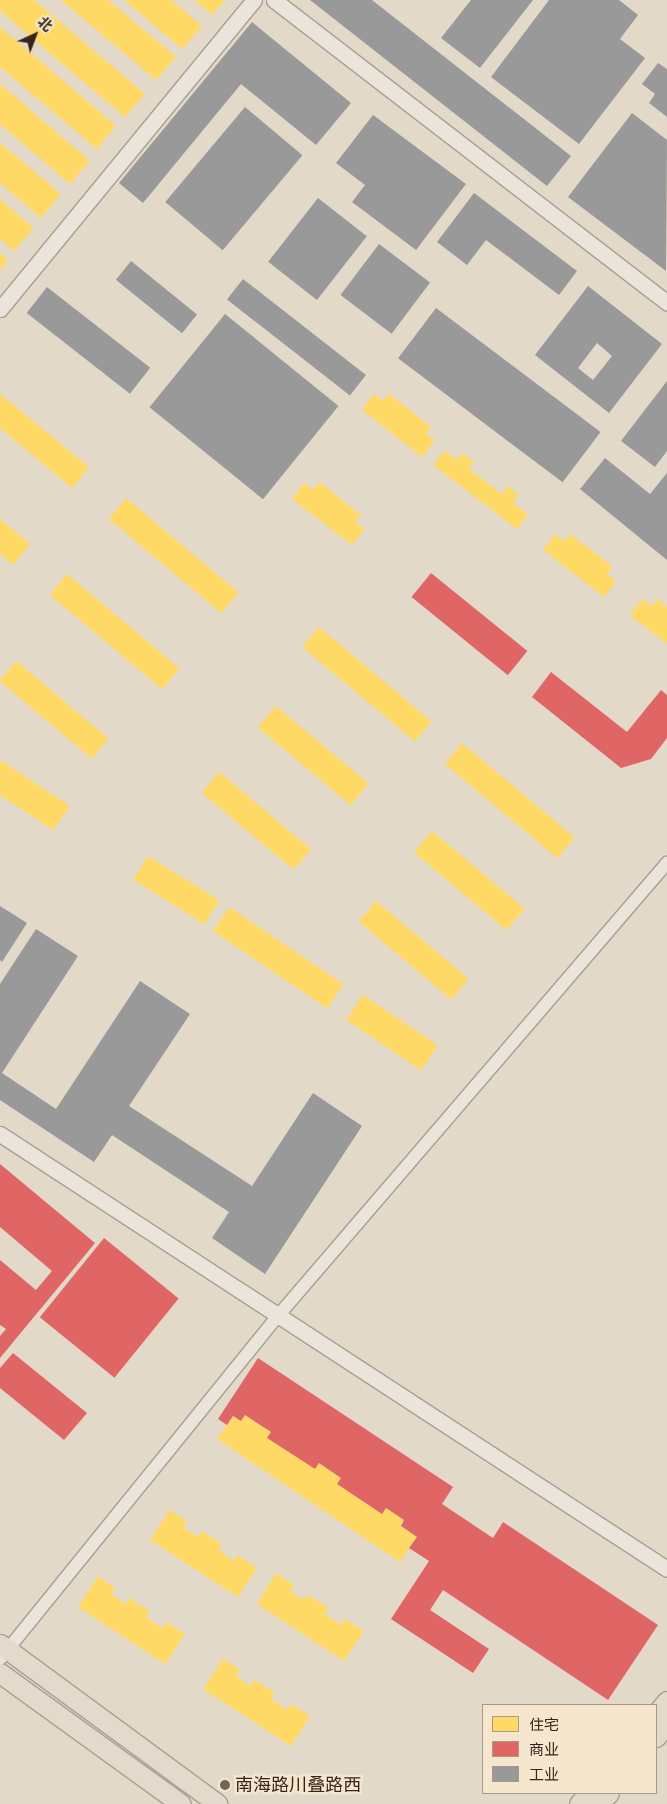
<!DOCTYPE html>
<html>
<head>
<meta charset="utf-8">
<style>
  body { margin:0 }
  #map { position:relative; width:667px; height:1804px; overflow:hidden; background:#e3d9c9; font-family:"Crimson Pro","Noto Sans SC",serif }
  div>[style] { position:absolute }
  .homes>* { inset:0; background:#ffd966; transform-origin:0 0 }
  .shops>* { inset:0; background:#e06666; transform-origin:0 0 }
  .industry>* { inset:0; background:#999; transform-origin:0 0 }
  .roads { filter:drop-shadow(1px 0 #a89e93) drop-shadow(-1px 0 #a89e93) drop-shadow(0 1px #a89e93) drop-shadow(0 -1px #a89e93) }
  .minor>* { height:12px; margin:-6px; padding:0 6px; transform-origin:6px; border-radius:6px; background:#ebe4db }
  .tertiary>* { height:15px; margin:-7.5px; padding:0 7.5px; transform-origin:7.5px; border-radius:7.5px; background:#ebe4db }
  .primary>* { height:19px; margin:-9.5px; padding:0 9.5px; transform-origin:9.5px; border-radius:9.5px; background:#e3dacc }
  .dots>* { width:14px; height:14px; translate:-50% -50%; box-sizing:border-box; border:2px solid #f6e6ce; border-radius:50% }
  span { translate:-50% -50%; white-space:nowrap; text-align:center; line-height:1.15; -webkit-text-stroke:5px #f6e6ce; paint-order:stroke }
  .poi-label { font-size:18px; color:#36251c }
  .left { translate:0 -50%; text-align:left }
  .legend { position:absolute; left:482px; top:1704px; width:175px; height:90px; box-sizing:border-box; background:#f6e6ce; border:1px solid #a99987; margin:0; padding:6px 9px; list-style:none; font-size:15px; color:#36251c }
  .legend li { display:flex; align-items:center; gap:10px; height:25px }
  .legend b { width:25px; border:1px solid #a99987 }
  .north { position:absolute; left:10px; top:10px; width:50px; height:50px; -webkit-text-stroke:4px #f6e6ce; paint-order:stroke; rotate:43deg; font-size:14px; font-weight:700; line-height:20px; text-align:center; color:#36251c }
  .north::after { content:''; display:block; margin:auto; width:18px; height:22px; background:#36251c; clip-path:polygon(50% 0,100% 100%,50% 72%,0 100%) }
</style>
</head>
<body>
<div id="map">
  <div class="homes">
    <i style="clip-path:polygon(0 0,34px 0,145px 94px,125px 117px,0 11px)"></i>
    <i style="clip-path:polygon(61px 0,108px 0,176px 57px,156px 80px)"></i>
    <i style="clip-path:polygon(124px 0,171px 0,202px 26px,182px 49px)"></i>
    <i style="clip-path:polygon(195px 0,225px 0,212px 15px)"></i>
    <i style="clip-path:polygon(0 27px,116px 126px,97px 149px,0 67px)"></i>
    <i style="clip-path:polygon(0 84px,90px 161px,70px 184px,0 124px)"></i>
    <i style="clip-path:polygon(0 143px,61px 194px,41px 218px,0 183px)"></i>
    <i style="clip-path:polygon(0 199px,34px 228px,14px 251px,0 239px)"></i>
    <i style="clip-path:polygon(0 253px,8px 260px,0 270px)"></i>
    <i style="clip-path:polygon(0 394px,89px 467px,72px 488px,0 428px)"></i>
    <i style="clip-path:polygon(374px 394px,383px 401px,389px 394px,431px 427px,426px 434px,435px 441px,422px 457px,362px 410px)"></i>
    <i style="clip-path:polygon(444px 451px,457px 460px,462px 453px,474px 462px,469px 469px,502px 494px,508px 486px,519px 495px,513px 503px,528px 514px,517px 529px,433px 465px)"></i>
    <i style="clip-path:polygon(319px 482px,361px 515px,355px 522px,365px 529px,352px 545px,292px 499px,304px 483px,313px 490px)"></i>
    <i style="left:126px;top:498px;width:147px;height:27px;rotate:40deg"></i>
    <i style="clip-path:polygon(0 519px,30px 544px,13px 565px,0 554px)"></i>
    <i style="clip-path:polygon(555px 534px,564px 541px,570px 534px,612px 566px,607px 574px,616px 581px,604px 597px,543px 550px)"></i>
    <i style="left:67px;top:574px;width:147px;height:27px;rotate:40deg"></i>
    <i style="clip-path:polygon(642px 599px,652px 606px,657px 599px,667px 607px,667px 644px,630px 615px)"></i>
    <i style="left:319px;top:627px;width:147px;height:26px;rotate:40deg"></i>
    <i style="left:16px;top:661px;width:121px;height:26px;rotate:40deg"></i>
    <i style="left:276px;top:706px;width:121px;height:28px;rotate:40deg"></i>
    <i style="left:462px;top:743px;width:147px;height:27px;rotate:40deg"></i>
    <i style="clip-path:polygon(0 760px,70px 806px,53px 830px,0 795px)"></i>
    <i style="left:219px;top:772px;width:120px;height:27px;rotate:40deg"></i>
    <i style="left:432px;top:831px;width:121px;height:28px;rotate:40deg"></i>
    <i style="left:148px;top:856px;width:84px;height:28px;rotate:32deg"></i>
    <i style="left:376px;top:901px;width:121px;height:27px;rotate:40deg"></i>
    <i style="left:229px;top:907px;width:138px;height:29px;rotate:34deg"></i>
    <i style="left:363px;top:995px;width:90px;height:30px;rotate:34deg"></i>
    <i style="clip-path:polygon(245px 1415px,271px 1432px,267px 1438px,315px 1469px,319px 1463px,341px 1478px,337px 1484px,382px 1514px,386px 1508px,404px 1520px,401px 1526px,417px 1537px,400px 1562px,217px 1439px,233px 1416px,241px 1421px)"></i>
    <i style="clip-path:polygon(170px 1510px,187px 1521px,183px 1527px,198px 1537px,202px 1531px,222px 1544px,218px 1550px,234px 1561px,238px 1555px,257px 1568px,238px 1597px,150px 1540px)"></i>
    <i style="clip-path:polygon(276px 1573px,294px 1585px,290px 1591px,305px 1600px,308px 1595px,329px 1608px,325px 1614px,341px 1625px,345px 1619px,364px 1631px,344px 1661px,257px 1604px)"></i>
    <i style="clip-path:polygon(98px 1576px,115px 1588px,111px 1594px,126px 1604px,129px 1598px,150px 1611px,146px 1617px,162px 1628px,166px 1622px,185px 1634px,165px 1664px,78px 1607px)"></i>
    <i style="clip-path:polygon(223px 1659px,240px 1670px,236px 1676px,251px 1686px,254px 1680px,275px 1693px,271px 1699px,287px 1710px,291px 1704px,310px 1716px,291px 1746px,203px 1689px)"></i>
  </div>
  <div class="shops">
    <i style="left:431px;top:573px;width:124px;height:31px;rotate:39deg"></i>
    <i style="clip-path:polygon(551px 672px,627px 732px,661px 690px,667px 695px,667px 738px,651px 759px,621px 768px,532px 697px)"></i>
    <i style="clip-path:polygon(0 1164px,95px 1243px,0 1358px,0 1336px,6px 1329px,0 1325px,0 1260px,36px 1290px,52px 1271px,0 1227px)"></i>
    <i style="left:104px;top:1238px;width:96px;height:102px;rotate:39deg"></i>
    <i style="clip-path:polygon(13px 1353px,87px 1413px,64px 1440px,0 1388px,0 1368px)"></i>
    <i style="clip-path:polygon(258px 1358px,453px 1487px,442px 1504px,493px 1538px,503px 1522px,658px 1625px,608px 1700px,443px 1590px,430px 1610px,489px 1649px,473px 1673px,391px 1619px,429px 1561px,409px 1548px,417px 1537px,401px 1526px,404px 1520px,386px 1508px,382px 1514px,337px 1484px,341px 1478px,319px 1463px,315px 1469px,267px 1438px,271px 1432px,245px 1415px,241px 1421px,233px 1416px,227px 1425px,218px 1419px)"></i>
  </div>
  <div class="industry">
    <i style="clip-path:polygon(310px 0,372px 0,571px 156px,547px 186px)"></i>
    <i style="clip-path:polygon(471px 0,533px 0,480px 68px,441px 38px)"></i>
    <i style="clip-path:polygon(549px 0,619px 0,638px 15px,620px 39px,645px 58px,579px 144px,491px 77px)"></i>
    <i style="clip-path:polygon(252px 22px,351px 103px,316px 145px,241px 84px,143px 203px,119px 183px)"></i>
    <i style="clip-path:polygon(658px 63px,667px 69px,667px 117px,649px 103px,655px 94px,642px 84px)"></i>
    <i style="left:245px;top:107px;width:75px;height:124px;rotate:40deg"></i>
    <i style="clip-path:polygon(632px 113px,667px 140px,666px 271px,568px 197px)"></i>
    <i style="clip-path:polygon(373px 115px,466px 184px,416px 250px,352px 202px,365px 185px,336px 163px)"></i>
    <i style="clip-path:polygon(474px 193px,577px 271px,559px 295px,486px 240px,467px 265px,437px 242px)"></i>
    <i style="left:318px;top:198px;width:62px;height:81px;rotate:38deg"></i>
    <i style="left:379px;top:244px;width:64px;height:64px;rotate:37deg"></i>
    <i style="left:131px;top:261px;width:85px;height:24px;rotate:39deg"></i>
    <i style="left:243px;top:279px;width:156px;height:26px;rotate:38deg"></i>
    <i style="clip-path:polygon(evenodd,588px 286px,662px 344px,609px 413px,535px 355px,588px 286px,597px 343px,612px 356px,593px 380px,578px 368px,597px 343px)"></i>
    <i style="left:47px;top:287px;width:131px;height:33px;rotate:38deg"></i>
    <i style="left:436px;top:308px;width:206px;height:63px;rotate:37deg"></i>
    <i style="left:225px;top:314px;width:146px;height:120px;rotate:39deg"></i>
    <i style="clip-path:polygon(667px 381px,667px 451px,655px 467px,621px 441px)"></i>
    <i style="clip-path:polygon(605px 458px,650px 494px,667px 473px,667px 560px,580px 489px)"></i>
    <i style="clip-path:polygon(0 906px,27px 923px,2px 962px,0 960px)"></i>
    <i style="clip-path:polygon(36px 929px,78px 956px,2px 1073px,56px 1109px,140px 981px,190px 1014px,129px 1106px,252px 1186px,313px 1093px,362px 1126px,265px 1274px,212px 1238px,229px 1212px,112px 1135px,94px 1162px,0 1100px,0 984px)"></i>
  </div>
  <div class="roads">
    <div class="minor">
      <i style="left:0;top:1659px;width:440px;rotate:-51deg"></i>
      <i style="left:277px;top:1317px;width:599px;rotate:-49.34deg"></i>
    </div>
    <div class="tertiary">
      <i style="left:274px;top:0;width:496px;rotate:37.6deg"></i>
      <i style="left:0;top:309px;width:400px;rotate:-50.6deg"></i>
      <i style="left:0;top:1134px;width:796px;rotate:33.11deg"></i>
    </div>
    <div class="primary">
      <i style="left:0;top:1644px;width:270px;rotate:36.3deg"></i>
      <i style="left:0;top:1673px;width:223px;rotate:35.9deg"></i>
      <i style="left:656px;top:1714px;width:17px;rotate:-50deg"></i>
      <i style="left:656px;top:1737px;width:17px;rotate:-50deg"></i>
      <i style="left:579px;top:1804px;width:14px;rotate:-51deg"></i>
      <i style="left:599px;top:1804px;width:15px;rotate:-48deg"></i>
    </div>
  </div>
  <div class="dots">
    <i style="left:225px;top:1785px;background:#736459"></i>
  </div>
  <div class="poi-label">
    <span class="left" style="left:235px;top:1785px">南海路川叠路西</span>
  </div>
  <ul class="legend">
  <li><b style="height:14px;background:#ffd966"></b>住宅</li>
  <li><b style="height:14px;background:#e06666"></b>商业</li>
  <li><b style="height:14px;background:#999"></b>工业</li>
  </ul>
  <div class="north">北</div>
</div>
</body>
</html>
